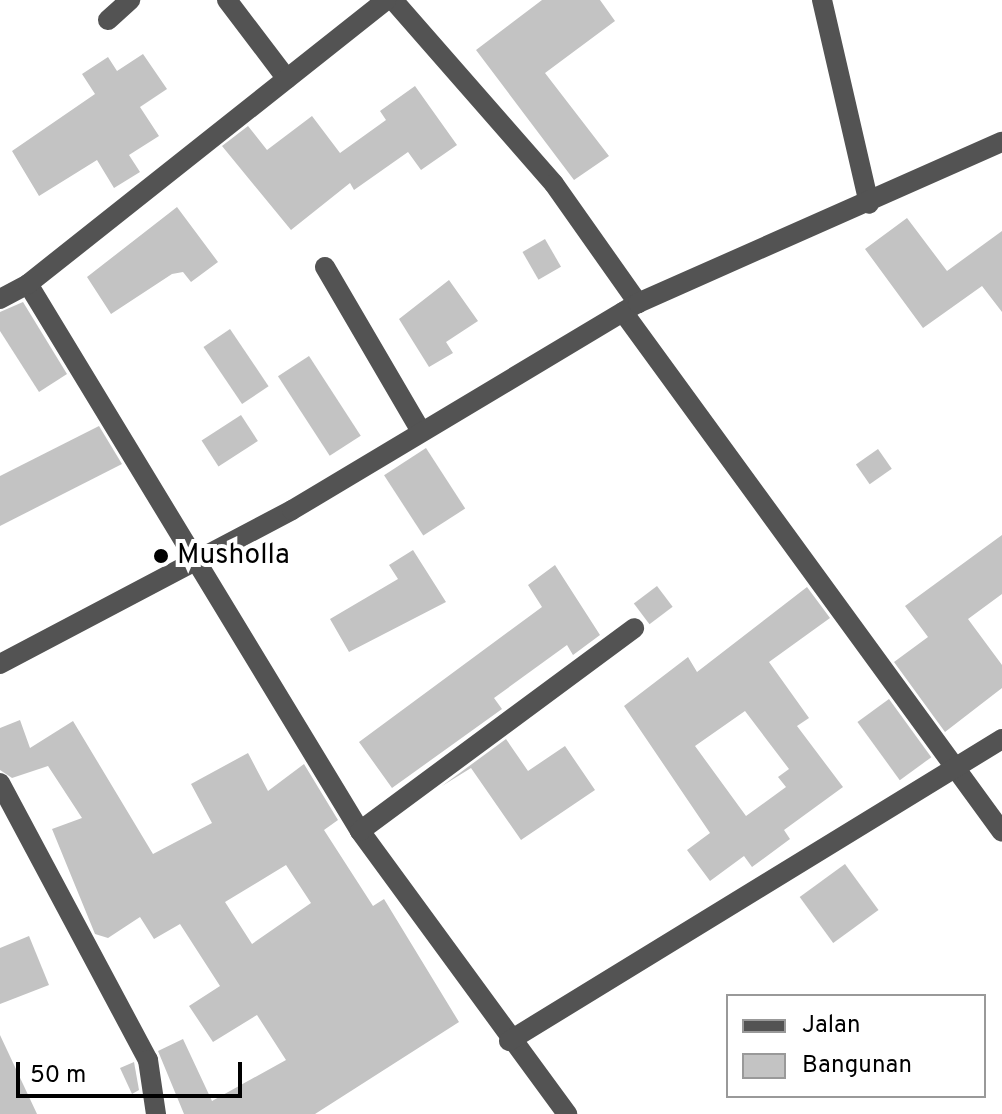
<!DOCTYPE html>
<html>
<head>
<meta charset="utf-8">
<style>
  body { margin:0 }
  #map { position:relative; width:1002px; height:1114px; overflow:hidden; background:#fff; font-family:Overpass,sans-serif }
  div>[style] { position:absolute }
  .building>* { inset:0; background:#c3c3c3; transform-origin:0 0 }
  .minor>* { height:20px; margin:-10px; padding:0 10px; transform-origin:10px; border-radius:10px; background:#535353 }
  .dots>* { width:22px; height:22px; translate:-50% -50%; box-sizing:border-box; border:4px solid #fff; border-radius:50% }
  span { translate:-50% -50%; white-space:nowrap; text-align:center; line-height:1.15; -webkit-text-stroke:8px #fff; paint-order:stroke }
  .poi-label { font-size:28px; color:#000 }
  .left { translate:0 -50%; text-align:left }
  .legend { position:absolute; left:726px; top:994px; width:260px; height:104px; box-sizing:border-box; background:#fff; border:2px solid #999; margin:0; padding:10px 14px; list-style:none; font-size:24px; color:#000 }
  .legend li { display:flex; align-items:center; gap:16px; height:40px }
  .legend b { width:40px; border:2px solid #999 }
  .scale { position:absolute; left:16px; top:1062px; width:226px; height:36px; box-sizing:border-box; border:4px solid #000; border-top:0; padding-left:10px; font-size:24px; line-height:28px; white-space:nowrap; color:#000; -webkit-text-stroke:6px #fff; paint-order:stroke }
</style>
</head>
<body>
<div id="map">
  <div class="building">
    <i style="clip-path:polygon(542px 0,600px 0,615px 21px,545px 73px,609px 156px,574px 180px,476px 50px)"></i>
    <i style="clip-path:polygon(143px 54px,167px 89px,140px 107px,159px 136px,129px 155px,140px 172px,114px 188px,97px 160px,39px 196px,12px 151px,95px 94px,82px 74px,108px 57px,117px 71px)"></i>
    <i style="clip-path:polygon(415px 86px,457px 145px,421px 170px,408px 152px,354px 190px,350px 183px,291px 230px,222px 146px,248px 126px,267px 150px,312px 116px,340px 153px,386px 120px,380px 111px)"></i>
    <i style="clip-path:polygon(177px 207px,218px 262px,191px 282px,183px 272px,172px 274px,111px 314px,87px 277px)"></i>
    <i style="clip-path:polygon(907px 218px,947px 271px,1002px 231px,1002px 312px,982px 286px,923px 328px,865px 249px)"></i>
    <i style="left:545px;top:239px;width:32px;height:26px;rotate:60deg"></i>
    <i style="clip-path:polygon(449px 280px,478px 321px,446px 342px,453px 353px,429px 367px,399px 319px)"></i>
    <i style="clip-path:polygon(23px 302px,67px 374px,39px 392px,0 331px,0 312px)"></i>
    <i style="left:230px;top:329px;width:69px;height:32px;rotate:56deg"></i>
    <i style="left:309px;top:356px;width:95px;height:37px;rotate:57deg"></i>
    <i style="left:241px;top:415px;width:31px;height:47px;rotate:57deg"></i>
    <i style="clip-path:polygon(99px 426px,122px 464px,0 526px,0 476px)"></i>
    <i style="left:426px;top:448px;width:72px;height:50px;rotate:57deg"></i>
    <i style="left:878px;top:449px;width:24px;height:27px;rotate:55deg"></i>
    <i style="clip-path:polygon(1002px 535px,1002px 594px,968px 619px,1002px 665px,1002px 688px,945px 732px,894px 662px,928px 637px,905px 606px)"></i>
    <i style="clip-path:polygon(413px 550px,446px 602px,349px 652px,330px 619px,398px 579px,389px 565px)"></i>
    <i style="clip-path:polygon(555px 565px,600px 635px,573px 655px,567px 645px,494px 698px,502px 709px,392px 788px,359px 742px,542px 607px,528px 585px)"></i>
    <i style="left:657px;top:586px;width:26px;height:29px;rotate:53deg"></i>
    <i style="clip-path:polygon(evenodd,807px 587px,830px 618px,769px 662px,809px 718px,797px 726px,843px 787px,784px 830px,790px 839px,752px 867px,744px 856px,710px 881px,687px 850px,710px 833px,624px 706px,688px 657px,697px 672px,807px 587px,745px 711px,789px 769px,778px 777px,786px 787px,746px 816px,695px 746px,745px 711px)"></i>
    <i style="left:889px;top:699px;width:72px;height:39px;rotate:54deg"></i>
    <i style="clip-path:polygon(evenodd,20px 720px,30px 748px,73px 721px,153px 854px,212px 823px,191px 784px,248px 753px,268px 791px,304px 764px,338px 820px,324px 830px,373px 906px,384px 899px,459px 1022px,315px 1114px,184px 1114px,158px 1051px,183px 1039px,212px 1101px,286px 1060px,257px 1015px,213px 1042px,189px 1006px,220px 986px,180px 924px,154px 939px,140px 917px,108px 938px,95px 934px,52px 829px,82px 818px,48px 766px,12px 778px,0 770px,0 728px,20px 720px,286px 865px,311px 903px,252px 944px,225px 902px,286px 865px)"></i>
    <i style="clip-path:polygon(506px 739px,528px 771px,565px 746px,595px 790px,521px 840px,471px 768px,442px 786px)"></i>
    <i style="left:845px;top:864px;width:57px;height:56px;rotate:54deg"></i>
    <i style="clip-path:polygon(29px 936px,49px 985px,0 1004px,0 948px)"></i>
    <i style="clip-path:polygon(0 1035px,37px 1114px,0 1114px)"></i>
    <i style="clip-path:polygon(134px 1062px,139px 1090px,132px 1094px,120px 1068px)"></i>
  </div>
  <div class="minor">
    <i style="left:227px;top:0;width:99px;rotate:52.8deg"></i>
    <i style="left:393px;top:0;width:244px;rotate:48.8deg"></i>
    <i style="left:554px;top:184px;width:146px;rotate:54.8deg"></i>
    <i style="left:822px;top:0;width:209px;rotate:77deg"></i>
    <i style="left:108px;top:20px;width:30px;rotate:-42deg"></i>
    <i style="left:325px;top:267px;width:186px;rotate:59.7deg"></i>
    <i style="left:28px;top:284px;width:640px;rotate:58.74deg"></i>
    <i style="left:360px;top:831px;width:351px;rotate:53.8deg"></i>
    <i style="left:0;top:299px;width:32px;rotate:-28deg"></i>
    <i style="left:28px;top:284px;width:457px;rotate:-38.4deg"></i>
    <i style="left:623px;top:312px;width:643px;rotate:53.91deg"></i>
    <i style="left:0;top:664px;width:330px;rotate:-27.8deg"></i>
    <i style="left:292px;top:510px;width:403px;rotate:-30.9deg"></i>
    <i style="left:638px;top:303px;width:398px;rotate:-23.9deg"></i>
    <i style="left:0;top:783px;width:314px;rotate:61.9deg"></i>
    <i style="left:148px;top:1060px;width:55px;rotate:81.6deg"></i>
    <i style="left:360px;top:831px;width:341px;rotate:-36.5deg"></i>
    <i style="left:509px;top:1041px;width:578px;rotate:-31.49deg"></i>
  </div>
  <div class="dots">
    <i style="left:161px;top:556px;background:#000"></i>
  </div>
  <div class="poi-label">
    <span class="left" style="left:177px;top:556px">Musholla</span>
  </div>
  <ul class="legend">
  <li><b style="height:10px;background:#535353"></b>Jalan</li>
  <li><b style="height:22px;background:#c3c3c3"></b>Bangunan</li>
  </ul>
  <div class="scale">50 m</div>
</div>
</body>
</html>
